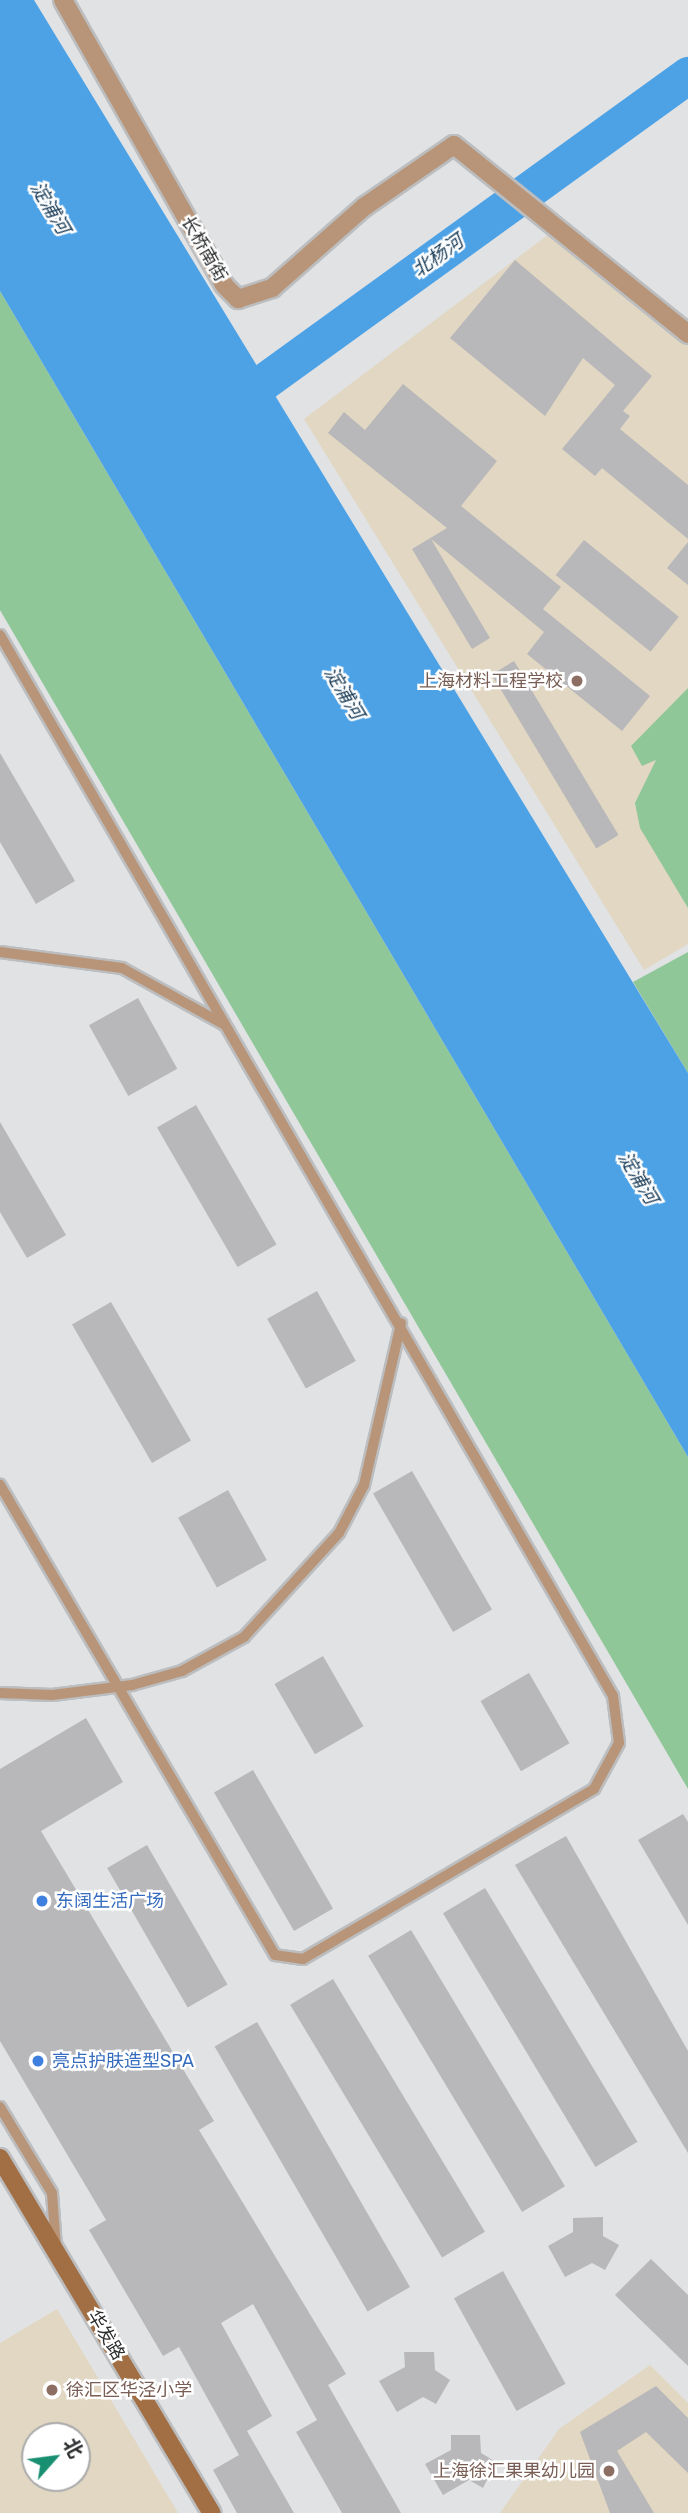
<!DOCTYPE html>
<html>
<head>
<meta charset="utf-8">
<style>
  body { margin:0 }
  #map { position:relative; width:688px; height:2513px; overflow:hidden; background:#e1e2e4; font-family:Rubik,"Noto Sans SC",sans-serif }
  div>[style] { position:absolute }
  .education>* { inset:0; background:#e1d7c3 }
  .green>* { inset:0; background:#90c798 }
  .water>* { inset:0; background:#4da2e6 }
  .river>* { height:37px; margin:-18.5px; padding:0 18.5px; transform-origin:18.5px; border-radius:18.5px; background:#4da2e6 }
  .building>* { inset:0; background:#b8b7b9; transform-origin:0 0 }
  .roads { filter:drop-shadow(2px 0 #bcbdbf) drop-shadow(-2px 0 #bcbdbf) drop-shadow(0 2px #bcbdbf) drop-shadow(0 -2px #bcbdbf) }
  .lane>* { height:10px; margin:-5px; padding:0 5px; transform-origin:5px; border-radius:5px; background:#b89578 }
  .street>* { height:18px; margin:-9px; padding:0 9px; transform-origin:9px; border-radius:9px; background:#b89578 }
  .secondary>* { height:18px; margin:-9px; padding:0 9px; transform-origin:9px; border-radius:9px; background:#a26e43 }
  .dots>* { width:19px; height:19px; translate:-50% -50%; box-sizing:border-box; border:4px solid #fff; border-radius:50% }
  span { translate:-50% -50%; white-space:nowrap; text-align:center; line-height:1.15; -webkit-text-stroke:5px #fff; paint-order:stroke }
  .street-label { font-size:18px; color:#2a2b2c }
  .education-label { font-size:18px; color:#785e54 }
  .right { translate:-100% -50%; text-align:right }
  .left { translate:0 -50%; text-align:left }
  .shop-label { font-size:18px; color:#366cbe }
  .water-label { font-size:19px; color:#183b57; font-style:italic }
  .north { position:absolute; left:21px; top:2422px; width:70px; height:70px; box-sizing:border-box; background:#fff; border:2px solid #aaaaab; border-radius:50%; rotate:62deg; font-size:19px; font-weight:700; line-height:28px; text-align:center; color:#2a2b2c }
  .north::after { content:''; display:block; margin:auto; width:24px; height:32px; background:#198f72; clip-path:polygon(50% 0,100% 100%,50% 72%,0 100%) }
</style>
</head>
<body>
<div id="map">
  <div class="education">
    <i style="clip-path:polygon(553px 231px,688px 341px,688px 944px,644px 970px,304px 419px)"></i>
    <i style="clip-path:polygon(evenodd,57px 2309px,168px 2496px,178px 2513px,0 2513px,0 2343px,57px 2309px,35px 2436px,77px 2436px,77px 2478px,35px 2478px,35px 2436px)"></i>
    <i style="clip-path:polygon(650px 2365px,688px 2403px,688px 2513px,500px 2513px,559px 2429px)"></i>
  </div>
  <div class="green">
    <i style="clip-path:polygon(0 291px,688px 1457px,688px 1789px,0 610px)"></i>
    <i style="clip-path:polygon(688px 688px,688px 908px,640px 828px,635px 803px,656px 760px,642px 766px,631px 746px)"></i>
    <i style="clip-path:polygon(688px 952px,688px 1073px,633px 982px)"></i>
  </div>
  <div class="water">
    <i style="clip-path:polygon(0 0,34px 0,688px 1073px,688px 1457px,0 291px)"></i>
  </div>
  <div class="river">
    <i style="left:223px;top:411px;width:574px;rotate:-35.85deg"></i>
  </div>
  <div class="building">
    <i style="clip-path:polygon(515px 260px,652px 376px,623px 411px,630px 416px,620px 429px,688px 485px,688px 539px,602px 468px,595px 476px,562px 449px,615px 385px,583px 358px,545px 416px,450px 338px)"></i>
    <i style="clip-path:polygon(403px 384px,497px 461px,461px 506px,561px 587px,543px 609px,650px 696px,622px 731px,527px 654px,544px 632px,431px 539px,490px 638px,472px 649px,412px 549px,447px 528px,328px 433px,344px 412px,365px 430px)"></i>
    <i style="left:584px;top:540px;width:122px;height:45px;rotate:39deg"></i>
    <i style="clip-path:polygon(688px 542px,688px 585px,667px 568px)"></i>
    <i style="left:514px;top:661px;width:203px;height:26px;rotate:59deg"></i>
    <i style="clip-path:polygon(0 753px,75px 881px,36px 904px,0 842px)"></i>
    <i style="left:138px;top:998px;width:81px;height:56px;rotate:61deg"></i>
    <i style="left:196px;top:1105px;width:161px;height:45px;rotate:60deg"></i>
    <i style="clip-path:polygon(0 1122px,66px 1235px,27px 1258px,0 1212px)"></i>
    <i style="left:317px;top:1291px;width:80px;height:57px;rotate:61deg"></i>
    <i style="left:111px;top:1302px;width:160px;height:45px;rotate:60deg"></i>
    <i style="left:412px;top:1471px;width:160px;height:45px;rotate:60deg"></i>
    <i style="left:228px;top:1490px;width:80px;height:57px;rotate:61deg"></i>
    <i style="left:323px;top:1656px;width:81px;height:56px;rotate:60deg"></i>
    <i style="left:529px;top:1673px;width:81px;height:56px;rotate:60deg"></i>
    <i style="clip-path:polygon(86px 1718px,123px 1782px,41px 1831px,214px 2121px,199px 2130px,346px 2374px,328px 2385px,401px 2513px,342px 2513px,296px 2432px,317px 2420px,253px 2304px,221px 2323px,272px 2416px,247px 2431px,294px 2513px,237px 2513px,213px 2470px,239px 2455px,179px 2347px,163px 2356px,89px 2230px,106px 2220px,0 2041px,0 1769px)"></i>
    <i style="left:253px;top:1770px;width:160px;height:45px;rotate:60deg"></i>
    <i style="clip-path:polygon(683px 1814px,688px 1822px,688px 1925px,638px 1840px)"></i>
    <i style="clip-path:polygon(566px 1836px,688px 2051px,688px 2153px,515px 1865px)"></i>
    <i style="left:147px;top:1845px;width:161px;height:46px;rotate:60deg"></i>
    <i style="left:485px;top:1888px;width:296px;height:49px;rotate:59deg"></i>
    <i style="left:411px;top:1930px;width:299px;height:50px;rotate:59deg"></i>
    <i style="left:333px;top:1979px;width:295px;height:50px;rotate:59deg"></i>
    <i style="left:257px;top:2022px;width:306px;height:49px;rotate:60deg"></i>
    <i style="clip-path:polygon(603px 2217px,603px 2236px,619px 2245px,605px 2270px,592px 2263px,565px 2277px,548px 2246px,573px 2232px,573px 2218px)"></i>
    <i style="clip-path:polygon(651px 2259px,688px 2295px,688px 2366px,615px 2295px)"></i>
    <i style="left:503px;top:2271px;width:129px;height:56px;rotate:61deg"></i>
    <i style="clip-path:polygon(404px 2352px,434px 2352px,435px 2370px,450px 2380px,436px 2404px,423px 2397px,397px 2412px,379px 2381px,405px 2367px)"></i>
    <i style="clip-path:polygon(656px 2386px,688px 2418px,688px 2473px,646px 2432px,617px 2451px,654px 2513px,610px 2513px,580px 2432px)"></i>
    <i style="clip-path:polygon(451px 2435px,480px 2435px,481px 2453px,496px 2462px,483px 2488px,469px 2480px,443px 2495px,425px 2464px,451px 2450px)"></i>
  </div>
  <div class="roads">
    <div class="lane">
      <i style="left:0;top:635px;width:1225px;rotate:59.98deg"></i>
      <i style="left:613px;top:1696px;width:47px;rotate:82.7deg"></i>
      <i style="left:619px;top:1743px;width:52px;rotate:118.5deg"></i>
      <i style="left:594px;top:1789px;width:337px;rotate:149.7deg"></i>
      <i style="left:303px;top:1959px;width:28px;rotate:-172deg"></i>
      <i style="left:275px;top:1955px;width:545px;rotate:-120.33deg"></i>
      <i style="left:0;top:952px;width:123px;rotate:7.5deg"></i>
      <i style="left:122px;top:968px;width:118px;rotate:29deg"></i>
      <i style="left:0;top:1693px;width:52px;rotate:2.2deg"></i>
      <i style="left:52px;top:1695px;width:81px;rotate:-7.1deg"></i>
      <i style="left:132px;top:1685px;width:52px;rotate:-15.6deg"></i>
      <i style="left:182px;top:1671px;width:71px;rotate:-28.7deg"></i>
      <i style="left:244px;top:1637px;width:141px;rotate:-47.6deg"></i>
      <i style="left:339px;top:1533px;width:54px;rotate:-62.5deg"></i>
      <i style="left:364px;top:1485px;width:166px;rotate:-77.1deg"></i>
      <i style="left:0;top:2107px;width:100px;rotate:58.8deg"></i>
      <i style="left:52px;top:2193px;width:54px;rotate:85.8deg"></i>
    </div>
    <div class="street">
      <i style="left:63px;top:0;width:327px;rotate:60.5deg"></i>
      <i style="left:224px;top:285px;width:20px;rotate:45deg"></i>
      <i style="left:238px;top:299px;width:36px;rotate:-18deg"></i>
      <i style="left:272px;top:288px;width:123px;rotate:-41.4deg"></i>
      <i style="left:364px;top:207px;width:109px;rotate:-34.6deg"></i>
      <i style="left:454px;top:145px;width:301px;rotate:38.9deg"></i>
    </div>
    <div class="secondary">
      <i style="left:0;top:2158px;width:413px;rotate:59.2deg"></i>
    </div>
  </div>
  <div class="dots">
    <i style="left:577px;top:681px;background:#8d6e63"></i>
    <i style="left:42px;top:1901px;background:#3f7fe0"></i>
    <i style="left:38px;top:2061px;background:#3f7fe0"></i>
    <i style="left:52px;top:2390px;background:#8d6e63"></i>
    <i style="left:609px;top:2471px;background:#8d6e63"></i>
  </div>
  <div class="street-label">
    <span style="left:204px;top:249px;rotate:60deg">长桥南街</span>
    <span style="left:106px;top:2335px;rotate:59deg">华发路</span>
  </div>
  <div class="education-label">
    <span class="right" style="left:563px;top:681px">上海材料工程学校</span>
    <span class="left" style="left:66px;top:2390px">徐汇区华泾小学</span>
    <span class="right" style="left:595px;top:2471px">上海徐汇果果幼儿园</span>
  </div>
  <div class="shop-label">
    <span class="left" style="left:56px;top:1901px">东阔生活广场</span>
    <span class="left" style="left:52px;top:2061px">亮点护肤造型SPA</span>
  </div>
  <div class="water-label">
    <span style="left:50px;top:208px;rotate:59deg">淀浦河</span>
    <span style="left:438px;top:256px;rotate:-36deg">北杨河</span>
    <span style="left:344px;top:693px;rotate:59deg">淀浦河</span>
    <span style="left:638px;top:1178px;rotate:59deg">淀浦河</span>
  </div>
  <div class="north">北</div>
</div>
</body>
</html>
